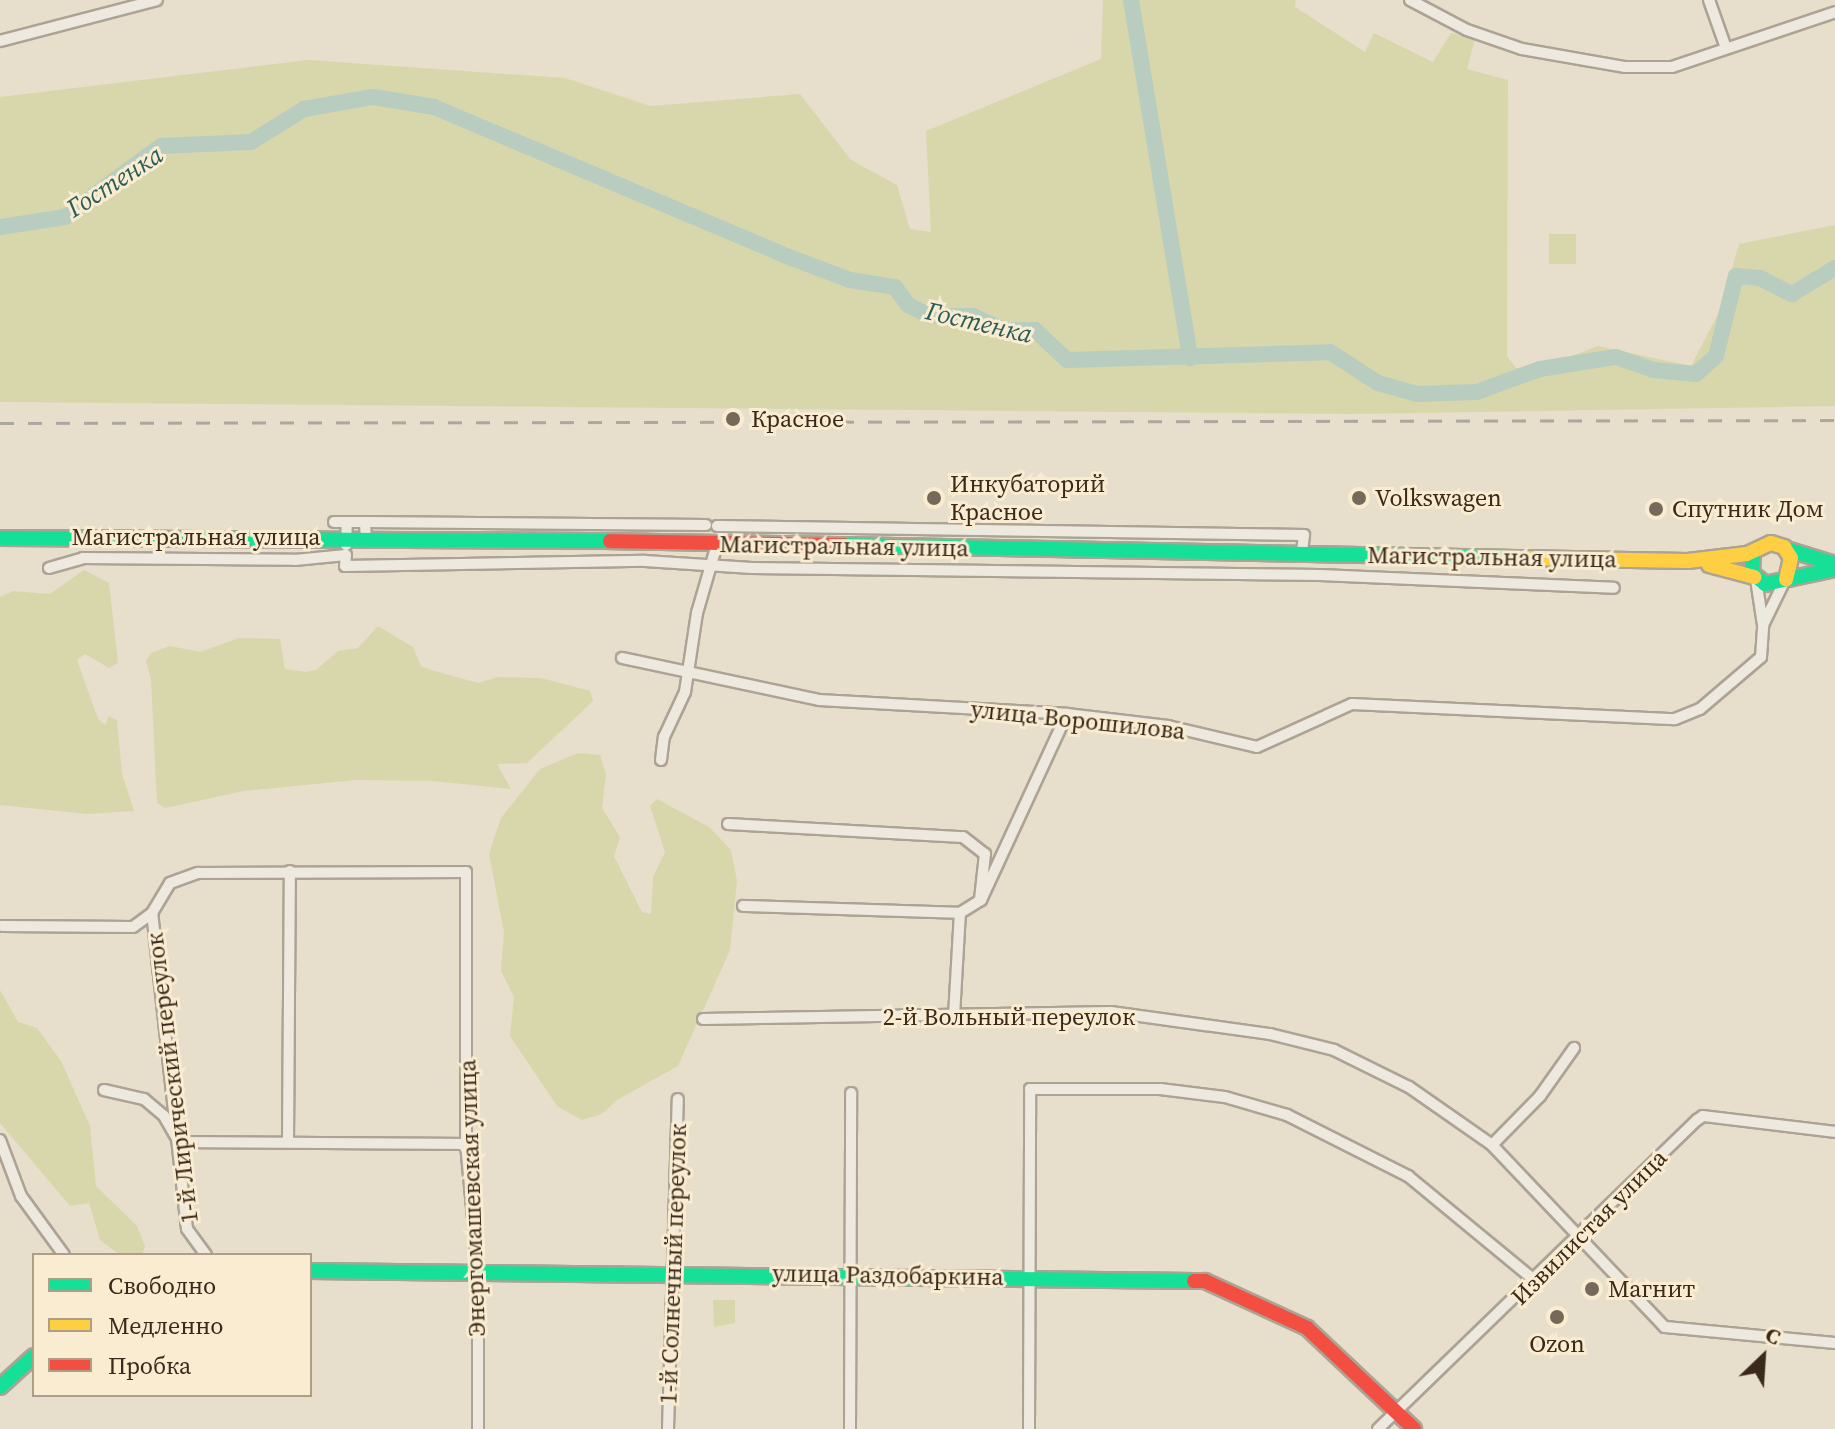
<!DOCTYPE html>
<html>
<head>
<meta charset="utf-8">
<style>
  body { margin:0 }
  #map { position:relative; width:1835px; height:1429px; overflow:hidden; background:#e7decb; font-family:"Source Serif 4",serif }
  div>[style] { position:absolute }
  .green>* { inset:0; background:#d8d7ac; transform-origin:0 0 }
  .river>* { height:16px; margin:-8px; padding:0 8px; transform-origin:8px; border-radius:8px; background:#b8ccbf }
  .roads { filter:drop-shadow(2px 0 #aca395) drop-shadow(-2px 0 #aca395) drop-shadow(0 2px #aca395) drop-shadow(0 -2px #aca395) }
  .street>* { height:10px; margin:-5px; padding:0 5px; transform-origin:5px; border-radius:5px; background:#eee9df }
  .fast>* { height:14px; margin:-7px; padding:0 7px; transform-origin:7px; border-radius:7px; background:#16e098 }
  .slow>* { height:14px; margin:-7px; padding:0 7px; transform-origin:7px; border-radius:7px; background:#ffcf43 }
  .jam>* { height:14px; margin:-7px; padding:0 7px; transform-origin:7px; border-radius:7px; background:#f24e42 }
  .rail>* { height:3px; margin-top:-1.5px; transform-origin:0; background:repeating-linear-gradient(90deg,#ada89f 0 14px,transparent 0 28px) }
  .dots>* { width:22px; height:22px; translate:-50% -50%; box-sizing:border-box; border:4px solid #f9ecd1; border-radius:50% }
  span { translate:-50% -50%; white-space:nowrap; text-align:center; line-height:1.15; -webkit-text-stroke:6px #f9ecd1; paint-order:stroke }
  .poi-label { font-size:24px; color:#3b2a1c }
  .left { translate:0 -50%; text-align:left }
  .street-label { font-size:24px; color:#3b2a1c }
  .water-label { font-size:26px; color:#2a5d58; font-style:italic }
  .legend { position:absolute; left:32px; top:1253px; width:280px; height:144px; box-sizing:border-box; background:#f9ecd1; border:2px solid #ad9e89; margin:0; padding:10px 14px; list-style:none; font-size:24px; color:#3b2a1c }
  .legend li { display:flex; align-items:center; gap:16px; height:40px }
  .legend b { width:40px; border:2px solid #ad9e89 }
  .north { position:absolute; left:1723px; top:1317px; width:80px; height:80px; -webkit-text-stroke:6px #f9ecd1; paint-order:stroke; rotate:25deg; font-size:22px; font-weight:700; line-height:32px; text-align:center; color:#3b2a1c }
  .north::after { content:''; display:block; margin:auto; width:28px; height:36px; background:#3b2a1c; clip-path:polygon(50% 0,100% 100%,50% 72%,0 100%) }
</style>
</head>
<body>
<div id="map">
  <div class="green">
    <i style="clip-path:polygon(1103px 0,1296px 0,1295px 7px,1365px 52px,1374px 33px,1433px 62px,1451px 33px,1475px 39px,1467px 69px,1508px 80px,1507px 356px,1516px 368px,1534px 370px,1598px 346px,1691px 366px,1720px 310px,1739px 244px,1835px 225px,1835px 406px,1353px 414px,0 402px,0 97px,308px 60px,565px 78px,650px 106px,800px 94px,851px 160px,897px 185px,910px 229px,931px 232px,926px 131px,1101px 59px)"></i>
    <i style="left:1549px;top:234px;width:27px;height:30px"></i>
    <i style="clip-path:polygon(84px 570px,109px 583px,118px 663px,109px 668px,85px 654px,77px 660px,98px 719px,106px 725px,108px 716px,117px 720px,122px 774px,134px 811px,87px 814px,0 805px,0 597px,13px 591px,50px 594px)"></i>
    <i style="clip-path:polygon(378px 626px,413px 647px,421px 666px,431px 670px,478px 683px,498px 677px,541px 678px,590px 691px,593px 701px,527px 763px,497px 764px,511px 789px,434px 781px,356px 780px,244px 791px,165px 808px,157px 803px,151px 679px,146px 661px,151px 653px,170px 646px,200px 652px,239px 638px,280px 639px,285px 669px,306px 672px,316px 670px,338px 651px,358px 648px)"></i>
    <i style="clip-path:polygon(578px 753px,600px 755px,606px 775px,602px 808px,620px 837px,614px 856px,642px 912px,651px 914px,653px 877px,665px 852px,650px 806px,657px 799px,709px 827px,731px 850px,737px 881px,730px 950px,678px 1066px,617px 1100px,602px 1114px,582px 1120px,557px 1106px,510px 1036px,514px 997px,501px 971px,504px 932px,489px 854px,501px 818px,540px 769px)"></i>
    <i style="clip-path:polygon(0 990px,18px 1022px,37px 1028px,61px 1061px,90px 1126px,96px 1186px,137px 1226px,145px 1246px,142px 1255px,120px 1255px,100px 1240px,89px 1203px,70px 1206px,0 1123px)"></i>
    <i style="clip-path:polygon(713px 1300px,735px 1300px,735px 1323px,714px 1327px)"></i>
  </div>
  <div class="river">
    <i style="left:1131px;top:0;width:363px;rotate:80.6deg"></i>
    <i style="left:0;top:227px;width:66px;rotate:-8.7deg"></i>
    <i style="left:65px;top:217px;width:119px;rotate:-36.5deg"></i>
    <i style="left:161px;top:146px;width:90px;rotate:-2.5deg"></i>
    <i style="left:251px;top:142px;width:62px;rotate:-31.9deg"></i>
    <i style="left:304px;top:109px;width:70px;rotate:-9.9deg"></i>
    <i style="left:373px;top:97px;width:62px;rotate:9.3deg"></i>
    <i style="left:434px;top:107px;width:385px;rotate:22.9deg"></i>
    <i style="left:789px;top:257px;width:65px;rotate:20.7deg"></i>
    <i style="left:850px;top:280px;width:46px;rotate:8.8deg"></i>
    <i style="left:895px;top:287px;width:22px;rotate:54deg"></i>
    <i style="left:908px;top:305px;width:25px;rotate:26deg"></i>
    <i style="left:931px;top:316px;width:42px"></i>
    <i style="left:973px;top:316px;width:34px;rotate:24deg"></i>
    <i style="left:1004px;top:330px;width:31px"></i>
    <i style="left:1035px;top:330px;width:44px;rotate:43.2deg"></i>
    <i style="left:1067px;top:360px;width:263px;rotate:-1.7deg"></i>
    <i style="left:1330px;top:352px;width:57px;rotate:32.9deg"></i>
    <i style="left:1378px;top:383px;width:41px;rotate:15.8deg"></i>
    <i style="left:1417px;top:394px;width:60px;rotate:-1.9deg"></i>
    <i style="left:1477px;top:392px;width:67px;rotate:-20.1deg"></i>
    <i style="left:1540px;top:369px;width:77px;rotate:-9deg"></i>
    <i style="left:1616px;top:357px;width:39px;rotate:19deg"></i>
    <i style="left:1653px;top:370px;width:43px;rotate:5.3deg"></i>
    <i style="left:1696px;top:374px;width:27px;rotate:-42deg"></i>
    <i style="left:1716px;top:356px;width:82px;rotate:-76deg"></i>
    <i style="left:1736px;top:276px;width:24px;rotate:5deg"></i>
    <i style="left:1760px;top:278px;width:36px;rotate:27deg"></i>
    <i style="left:1792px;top:294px;width:50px;rotate:-31.2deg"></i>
  </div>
  <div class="roads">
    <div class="street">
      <i style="left:1410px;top:0;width:64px;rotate:27.8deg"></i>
      <i style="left:1467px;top:30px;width:58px;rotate:19.1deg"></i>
      <i style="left:1522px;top:49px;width:105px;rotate:9.9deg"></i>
      <i style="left:1625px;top:67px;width:47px"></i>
      <i style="left:1672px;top:67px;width:172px;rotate:-18.6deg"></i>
      <i style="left:1709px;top:0;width:51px;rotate:70.5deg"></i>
      <i style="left:0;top:41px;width:162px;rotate:-14.6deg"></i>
      <i style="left:334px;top:522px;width:31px"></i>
      <i style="left:717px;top:526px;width:587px;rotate:0.88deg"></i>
      <i style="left:1304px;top:535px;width:17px;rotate:97deg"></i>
      <i style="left:366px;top:538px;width:16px;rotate:-94deg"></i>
      <i style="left:365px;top:522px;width:341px;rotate:0.5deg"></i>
      <i style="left:346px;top:545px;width:23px;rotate:-88deg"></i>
      <i style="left:49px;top:568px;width:35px;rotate:-16deg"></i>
      <i style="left:83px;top:558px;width:212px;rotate:0.5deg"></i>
      <i style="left:295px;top:560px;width:51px;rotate:-5.6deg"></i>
      <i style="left:346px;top:555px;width:11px;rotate:95deg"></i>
      <i style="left:345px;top:566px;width:300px;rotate:-1deg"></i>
      <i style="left:645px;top:561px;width:107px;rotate:3.7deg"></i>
      <i style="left:752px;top:568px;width:568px;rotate:0.71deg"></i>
      <i style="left:1320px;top:575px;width:294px;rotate:2.5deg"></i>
      <i style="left:1764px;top:623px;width:48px;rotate:-64deg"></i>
      <i style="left:622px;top:658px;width:201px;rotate:12deg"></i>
      <i style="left:819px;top:700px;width:248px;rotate:3.2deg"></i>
      <i style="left:1067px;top:714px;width:102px;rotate:6.8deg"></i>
      <i style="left:1168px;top:726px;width:91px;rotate:13.3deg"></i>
      <i style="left:1257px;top:747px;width:104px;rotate:-24.4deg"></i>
      <i style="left:1352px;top:704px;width:323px;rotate:2.7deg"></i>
      <i style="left:1675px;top:719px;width:27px;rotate:-22deg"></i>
      <i style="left:1700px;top:709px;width:80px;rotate:-40.4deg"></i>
      <i style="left:1761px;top:657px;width:32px;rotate:-86deg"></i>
      <i style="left:1763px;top:625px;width:47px;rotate:-98.7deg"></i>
      <i style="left:661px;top:760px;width:23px;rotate:-83deg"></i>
      <i style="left:664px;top:737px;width:50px;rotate:-65deg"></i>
      <i style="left:685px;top:692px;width:80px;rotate:-81.4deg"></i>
      <i style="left:697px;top:613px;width:72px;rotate:-73.8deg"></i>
      <i style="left:728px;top:824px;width:235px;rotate:3.2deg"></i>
      <i style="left:963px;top:837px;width:28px;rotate:38deg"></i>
      <i style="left:985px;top:854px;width:45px;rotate:96.3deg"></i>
      <i style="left:743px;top:906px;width:217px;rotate:1.8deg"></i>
      <i style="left:2px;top:926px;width:131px;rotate:0.4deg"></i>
      <i style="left:133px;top:927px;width:24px;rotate:-36deg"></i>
      <i style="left:954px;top:1016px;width:103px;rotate:-86.7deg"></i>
      <i style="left:960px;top:913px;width:25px;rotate:-32deg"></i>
      <i style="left:981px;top:900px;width:205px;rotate:-65.2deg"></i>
      <i style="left:703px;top:1019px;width:408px;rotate:-1deg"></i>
      <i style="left:1111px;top:1012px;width:161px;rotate:7.9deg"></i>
      <i style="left:1270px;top:1034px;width:66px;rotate:14deg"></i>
      <i style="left:1334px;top:1050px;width:84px;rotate:26.3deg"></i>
      <i style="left:1409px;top:1087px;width:101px;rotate:34.9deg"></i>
      <i style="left:1492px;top:1145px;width:251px;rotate:46.5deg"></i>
      <i style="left:1665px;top:1327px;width:171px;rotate:5.4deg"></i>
      <i style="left:104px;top:1090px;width:41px;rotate:12.7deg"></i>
      <i style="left:144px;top:1099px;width:26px;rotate:40deg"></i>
      <i style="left:164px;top:1116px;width:30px;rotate:60deg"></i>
      <i style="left:179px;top:1142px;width:287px;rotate:0.4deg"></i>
      <i style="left:0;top:1140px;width:60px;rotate:69.4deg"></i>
      <i style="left:21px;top:1196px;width:73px;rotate:53.9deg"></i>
      <i style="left:288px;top:1140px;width:269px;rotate:-89.6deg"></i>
      <i style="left:1492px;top:1145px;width:69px;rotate:-45.6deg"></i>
      <i style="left:1540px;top:1096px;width:59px;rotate:-54.7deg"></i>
      <i style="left:206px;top:1255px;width:32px;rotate:-126deg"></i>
      <i style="left:187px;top:1229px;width:318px;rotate:-96.3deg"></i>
      <i style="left:152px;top:913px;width:35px;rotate:-59deg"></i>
      <i style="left:170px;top:883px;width:30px;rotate:-20deg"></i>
      <i style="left:198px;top:873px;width:268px;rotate:-0.2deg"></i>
      <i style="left:466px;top:872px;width:272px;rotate:90deg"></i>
      <i style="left:466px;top:1144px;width:129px;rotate:84.6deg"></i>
      <i style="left:478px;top:1272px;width:157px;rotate:90deg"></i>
      <i style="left:668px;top:1429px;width:330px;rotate:-88.3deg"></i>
      <i style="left:850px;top:1429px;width:336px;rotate:-89.8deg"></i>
      <i style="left:1029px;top:1429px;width:340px;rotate:-89.8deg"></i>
      <i style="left:1030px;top:1089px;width:130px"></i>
      <i style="left:1160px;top:1089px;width:65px;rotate:7deg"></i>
      <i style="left:1225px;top:1097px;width:65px;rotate:16.2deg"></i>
      <i style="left:1287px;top:1115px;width:136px;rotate:26.8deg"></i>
      <i style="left:1408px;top:1176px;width:163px;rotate:39.5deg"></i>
      <i style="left:1378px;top:1429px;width:444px;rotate:-44.1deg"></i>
      <i style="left:1697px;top:1120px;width:7px;rotate:-34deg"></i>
      <i style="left:1703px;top:1116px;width:133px;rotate:6.9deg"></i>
    </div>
    <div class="fast">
      <i style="left:0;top:538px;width:610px;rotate:0.28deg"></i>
      <i style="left:844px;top:545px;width:672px;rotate:1.11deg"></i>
      <i style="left:1786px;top:549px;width:51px;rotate:17deg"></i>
      <i style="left:1753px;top:553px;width:20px;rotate:93deg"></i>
      <i style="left:1752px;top:573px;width:17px;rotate:40deg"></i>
      <i style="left:1765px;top:584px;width:72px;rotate:-12.1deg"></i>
      <i style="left:310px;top:1271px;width:884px;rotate:0.65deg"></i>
      <i style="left:0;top:1387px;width:46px;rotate:-42.4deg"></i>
    </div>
    <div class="slow">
      <i style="left:1516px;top:558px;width:172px;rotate:1deg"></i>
      <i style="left:1688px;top:561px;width:59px;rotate:-6.8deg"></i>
      <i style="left:1747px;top:554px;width:26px;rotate:-25deg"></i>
      <i style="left:1771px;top:543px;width:14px;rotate:17deg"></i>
      <i style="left:1784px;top:547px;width:13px;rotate:58deg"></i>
      <i style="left:1791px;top:558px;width:22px;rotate:103deg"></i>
      <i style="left:1709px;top:565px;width:47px;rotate:14.9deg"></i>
    </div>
    <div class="jam">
      <i style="left:610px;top:541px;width:234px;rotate:1deg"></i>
      <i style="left:1194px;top:1281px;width:11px"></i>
      <i style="left:1205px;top:1281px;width:112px;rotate:24.7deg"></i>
      <i style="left:1307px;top:1328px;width:147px;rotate:43.3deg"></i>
    </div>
  </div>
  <div class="rail">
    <i style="left:0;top:423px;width:1835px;rotate:-0.09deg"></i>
  </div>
  <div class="dots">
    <i style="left:733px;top:419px;background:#776959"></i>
    <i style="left:934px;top:498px;background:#776959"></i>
    <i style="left:1359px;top:498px;background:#776959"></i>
    <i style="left:1656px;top:509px;background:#776959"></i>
    <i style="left:1592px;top:1289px;background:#776959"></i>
    <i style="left:1557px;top:1317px;background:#776959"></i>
  </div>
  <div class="poi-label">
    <span class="left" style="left:751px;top:419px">Красное</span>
    <span class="left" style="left:950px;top:498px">Инкубаторий<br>Красное</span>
    <span class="left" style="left:1375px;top:498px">Volkswagen</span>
    <span class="left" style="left:1672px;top:509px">Спутник Дом</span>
    <span class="left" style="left:1608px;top:1289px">Магнит</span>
    <span style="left:1557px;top:1344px">Ozon</span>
  </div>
  <div class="street-label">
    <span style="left:196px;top:537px">Магистральная улица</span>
    <span style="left:844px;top:546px;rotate:1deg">Магистральная улица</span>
    <span style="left:1492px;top:557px;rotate:1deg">Магистральная улица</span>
    <span style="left:1078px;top:720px;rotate:6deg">улица Ворошилова</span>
    <span style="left:1009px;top:1017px">2-й Вольный переулок</span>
    <span style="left:172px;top:1078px;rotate:-97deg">1-й Лирический переулок</span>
    <span style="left:472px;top:1198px;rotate:-92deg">Энергомашевская улица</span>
    <span style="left:1589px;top:1227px;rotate:-45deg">Извилистая улица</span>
    <span style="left:673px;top:1264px;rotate:-88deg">1-й Солнечный переулок</span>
    <span style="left:888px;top:1275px;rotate:1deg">улица Раздобаркина</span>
  </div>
  <div class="water-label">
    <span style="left:115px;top:182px;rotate:-33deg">Гостенка</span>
    <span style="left:979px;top:323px;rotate:13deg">Гостенка</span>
  </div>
  <ul class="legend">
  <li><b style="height:10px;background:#16e098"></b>Свободно</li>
  <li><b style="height:10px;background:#ffcf43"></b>Медленно</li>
  <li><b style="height:10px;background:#f24e42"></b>Пробка</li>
  </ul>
  <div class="north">С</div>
</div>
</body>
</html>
